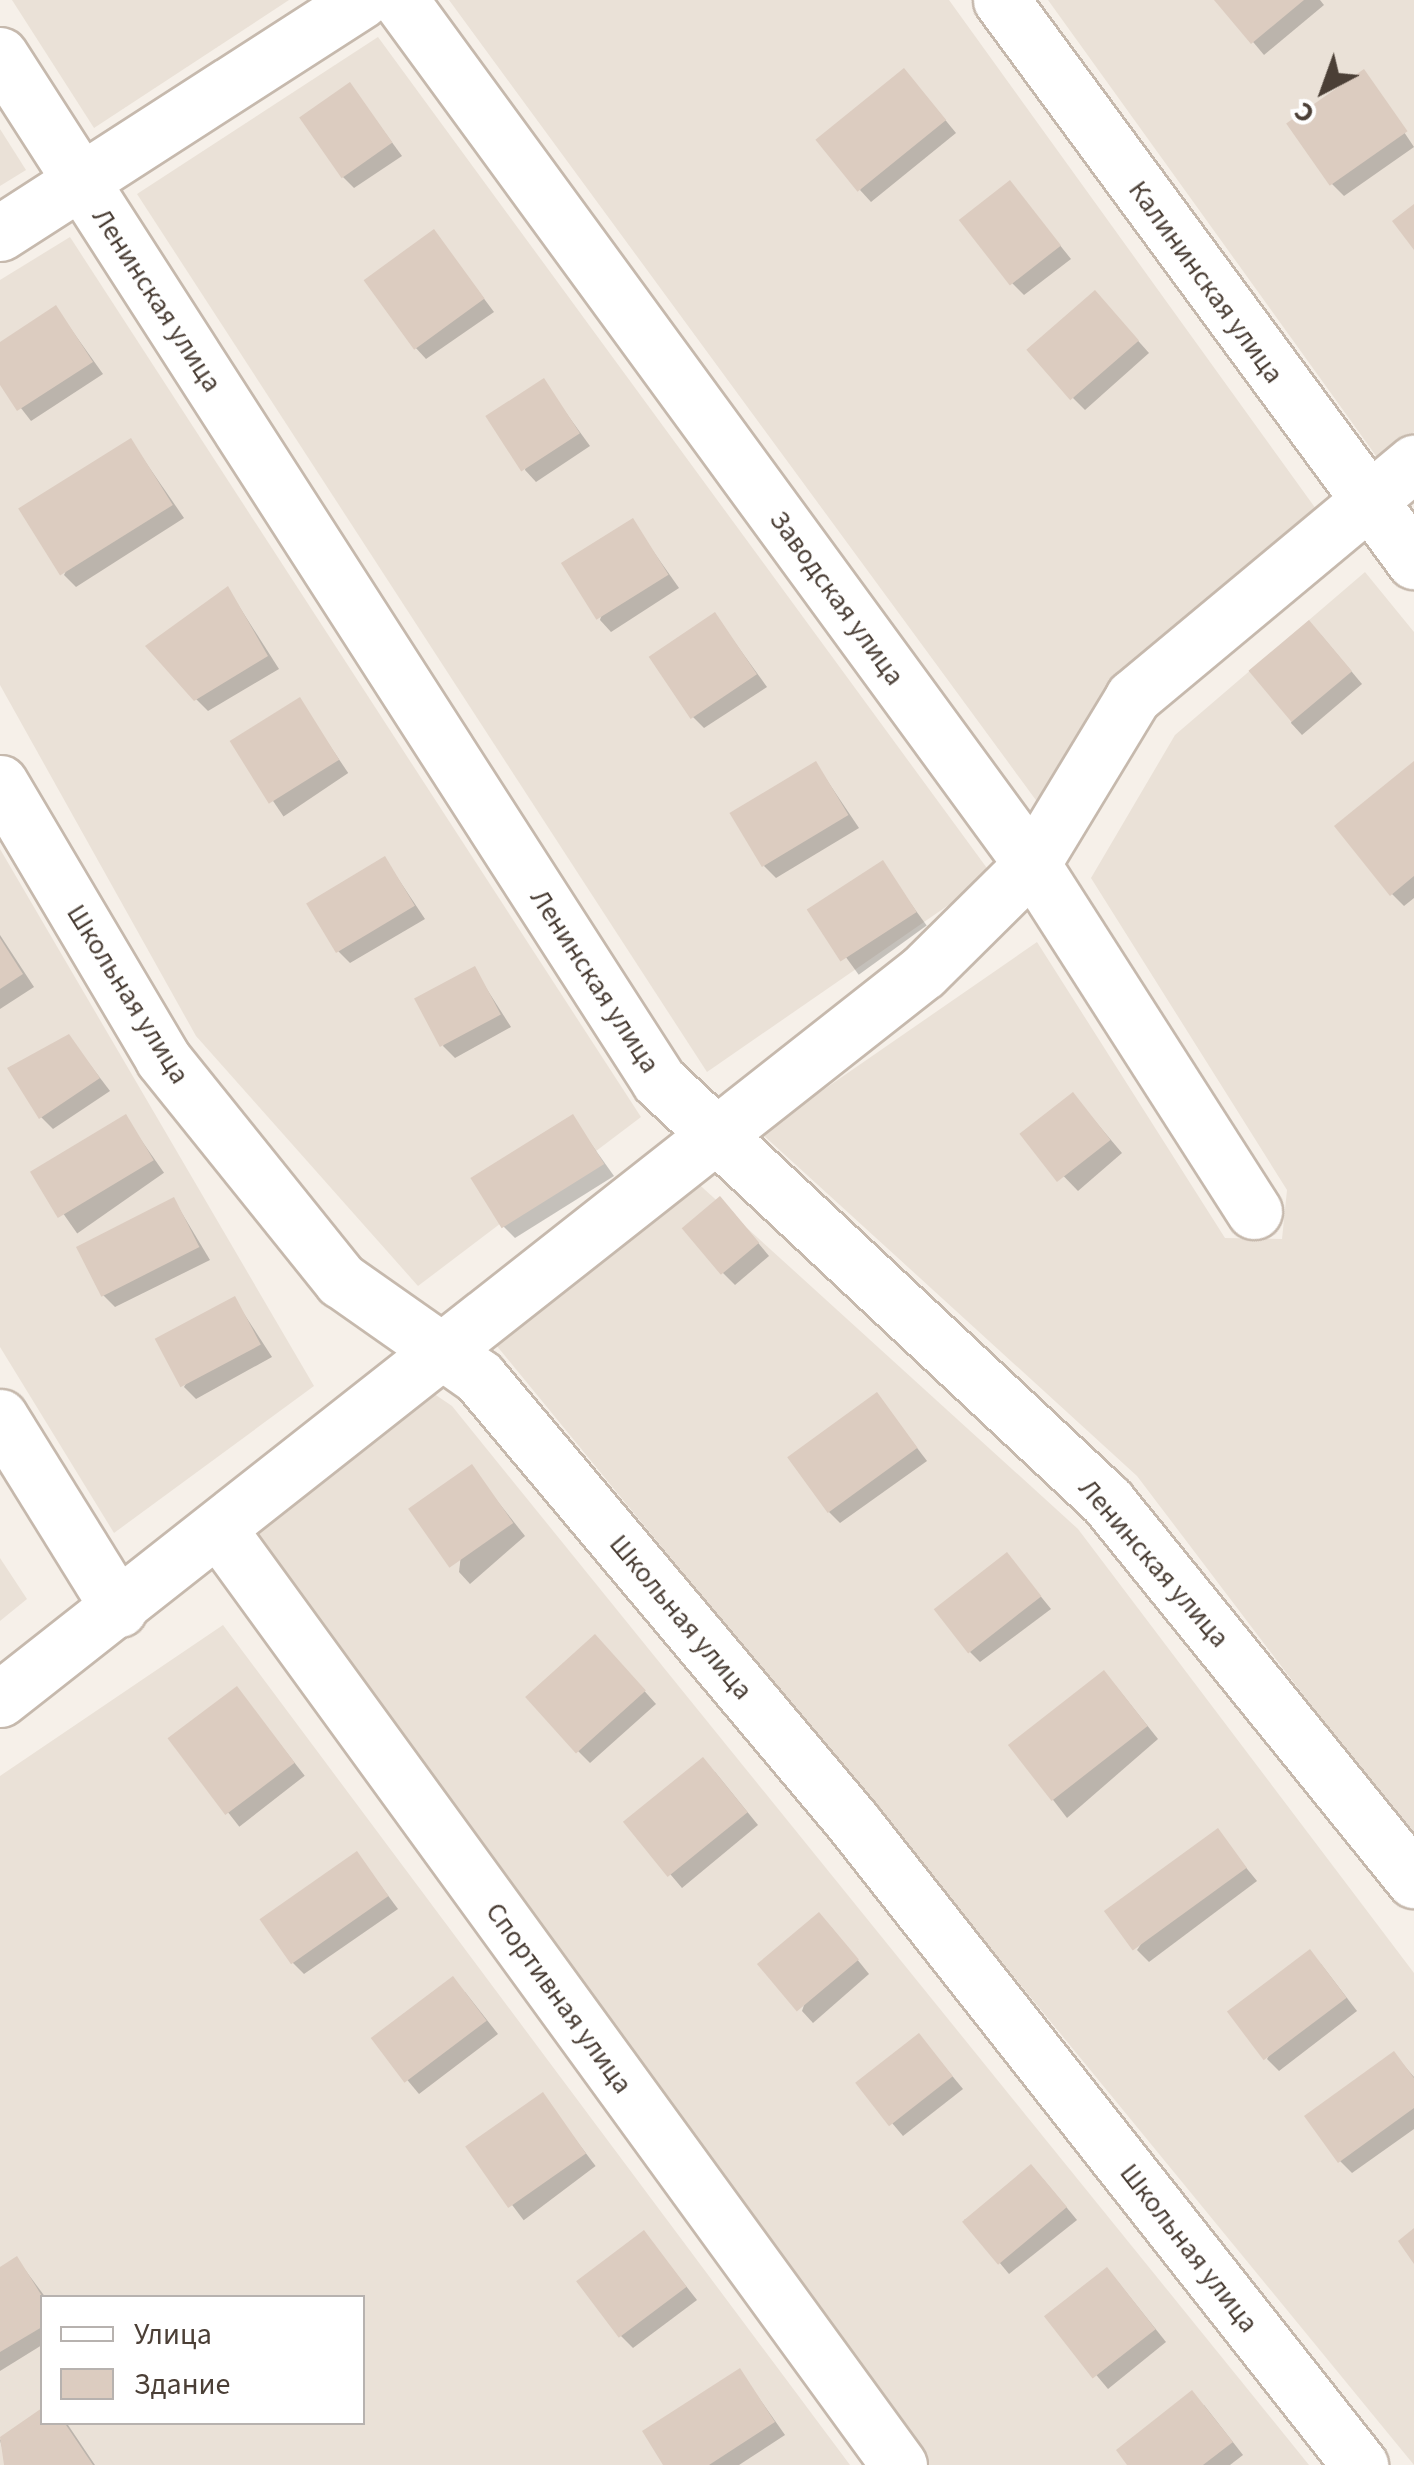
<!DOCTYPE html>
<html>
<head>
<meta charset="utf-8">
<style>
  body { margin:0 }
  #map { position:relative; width:1414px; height:2465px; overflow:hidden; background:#f6f0e9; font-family:"Source Sans 3",sans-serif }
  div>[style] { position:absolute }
  .residential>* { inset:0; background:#eae1d7 }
  .shadow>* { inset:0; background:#0003; transform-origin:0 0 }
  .building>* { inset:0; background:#dcccc0; transform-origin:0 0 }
  .roads { filter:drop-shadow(2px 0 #c6b9ad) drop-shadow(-2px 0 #c6b9ad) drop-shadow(0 2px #c6b9ad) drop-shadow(0 -2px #c6b9ad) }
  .minor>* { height:55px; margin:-27.5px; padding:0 27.5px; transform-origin:27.5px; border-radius:27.5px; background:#fff }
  span { translate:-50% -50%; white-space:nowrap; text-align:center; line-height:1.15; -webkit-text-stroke:8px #fff; paint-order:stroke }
  .street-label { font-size:28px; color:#4b3f36 }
  .legend { position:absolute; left:40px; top:2295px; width:325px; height:130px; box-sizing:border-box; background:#fff; border:2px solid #b7b2af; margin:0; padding:12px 18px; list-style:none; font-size:30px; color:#4b3f36 }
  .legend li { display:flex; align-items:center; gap:20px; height:50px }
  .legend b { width:50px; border:2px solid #b7b2af }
  .north { position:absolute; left:1274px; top:40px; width:100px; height:100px; -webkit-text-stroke:8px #fff; paint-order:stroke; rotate:221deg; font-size:28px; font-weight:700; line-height:40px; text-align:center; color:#4b3f36 }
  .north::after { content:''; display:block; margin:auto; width:35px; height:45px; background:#4b3f36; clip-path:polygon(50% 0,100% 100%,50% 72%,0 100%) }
</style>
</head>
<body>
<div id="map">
  <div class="residential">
    <i style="clip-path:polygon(12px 0,289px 0,94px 128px)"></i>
    <i style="clip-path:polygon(449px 0,949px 0,1316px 509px,1114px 684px,1041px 807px)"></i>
    <i style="clip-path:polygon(1048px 0,1414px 0,1414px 432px,1379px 460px)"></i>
    <i style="clip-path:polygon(378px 37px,992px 875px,707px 1072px,137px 194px)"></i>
    <i style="clip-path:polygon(0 129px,26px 170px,0 186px)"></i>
    <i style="clip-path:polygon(70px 237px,641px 1117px,418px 1286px,196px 1036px,0 685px,0 280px)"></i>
    <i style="clip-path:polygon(1365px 572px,1414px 632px,1414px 1841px,1137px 1476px,761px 1133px,1037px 942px,1225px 1238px,1282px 1239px,1287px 1190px,1091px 878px,1175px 735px)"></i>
    <i style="clip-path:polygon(0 849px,314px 1386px,114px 1533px,0 1347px)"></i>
    <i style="clip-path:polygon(692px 1178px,1078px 1529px,1414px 1973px,1414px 2465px,487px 1334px)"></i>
    <i style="clip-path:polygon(421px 1385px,452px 1406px,1309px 2465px,919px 2465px,228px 1541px)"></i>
    <i style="clip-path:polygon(0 1558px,27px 1599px,0 1621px)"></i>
    <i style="clip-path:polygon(evenodd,223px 1625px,850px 2465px,0 2465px,0 1776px,223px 1625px,42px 2298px,362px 2298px,362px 2422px,42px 2422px,42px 2298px)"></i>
  </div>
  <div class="shadow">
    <i style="clip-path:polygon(1218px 0,1320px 0,1324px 5px,1264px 55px)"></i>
    <i style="clip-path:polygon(1364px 72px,1414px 147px,1344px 196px,1332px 184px)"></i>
    <i style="clip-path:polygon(915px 83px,956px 133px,871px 202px,860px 190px)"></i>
    <i style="clip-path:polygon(350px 85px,402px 156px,354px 188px,342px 176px)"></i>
    <i style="clip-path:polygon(1010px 183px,1071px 259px,1024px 295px,1012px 283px)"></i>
    <i style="clip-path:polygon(434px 232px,494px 312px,426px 359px,415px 347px)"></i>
    <i style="clip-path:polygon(1107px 306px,1149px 353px,1085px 410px,1073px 398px)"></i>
    <i style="clip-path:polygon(56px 308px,103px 374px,31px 421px,0 381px,0 345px)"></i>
    <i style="clip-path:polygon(543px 381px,590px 446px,536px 482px,525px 470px)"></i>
    <i style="clip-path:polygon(131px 441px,184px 518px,76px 587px,64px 575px)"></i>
    <i style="clip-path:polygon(632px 521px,679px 588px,611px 632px,600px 620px)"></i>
    <i style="clip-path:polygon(228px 589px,279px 669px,208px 711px,196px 699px)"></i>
    <i style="clip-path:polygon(715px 615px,767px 687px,704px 728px,692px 716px)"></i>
    <i style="clip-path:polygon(1321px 635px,1362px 684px,1302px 735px,1291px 723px)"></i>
    <i style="left:299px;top:700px;width:88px;height:78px;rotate:56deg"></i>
    <i style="clip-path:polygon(816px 764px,859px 828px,776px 878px,764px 866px)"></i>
    <i style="clip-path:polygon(1414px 764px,1414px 898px,1404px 906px,1392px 894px)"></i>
    <i style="clip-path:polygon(385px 859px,425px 919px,350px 963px,338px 951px)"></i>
    <i style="left:882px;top:864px;width:76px;height:84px;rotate:54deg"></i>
    <i style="clip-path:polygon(0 935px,34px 987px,0 1009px)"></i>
    <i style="clip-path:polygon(474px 969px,511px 1027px,455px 1058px,443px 1046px)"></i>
    <i style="clip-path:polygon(69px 1037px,110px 1091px,53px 1129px,41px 1117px)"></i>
    <i style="clip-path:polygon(1084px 1108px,1122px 1153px,1078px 1191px,1025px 1136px)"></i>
    <i style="left:125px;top:1117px;width:68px;height:106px;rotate:55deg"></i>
    <i style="clip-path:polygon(572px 1117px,614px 1176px,515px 1238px,503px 1226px)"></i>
    <i style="clip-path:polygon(174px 1200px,210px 1260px,115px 1307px,103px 1295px)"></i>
    <i style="clip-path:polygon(732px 1211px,769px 1256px,735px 1285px,723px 1273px)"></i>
    <i style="clip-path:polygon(235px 1300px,272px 1357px,196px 1399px,184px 1387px)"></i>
    <i style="clip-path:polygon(877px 1395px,927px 1461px,840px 1523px,828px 1511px)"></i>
    <i style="clip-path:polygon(471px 1468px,525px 1536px,470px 1584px,459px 1572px)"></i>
    <i style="clip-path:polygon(1007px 1555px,1051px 1609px,980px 1662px,968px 1650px)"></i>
    <i style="clip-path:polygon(607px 1649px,656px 1704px,590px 1763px,578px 1751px)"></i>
    <i style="clip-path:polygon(1115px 1685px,1158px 1739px,1067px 1818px,1013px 1748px)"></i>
    <i style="left:237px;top:1689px;width:110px;height:83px;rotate:52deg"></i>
    <i style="clip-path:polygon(715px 1772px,758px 1825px,682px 1888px,626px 1822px)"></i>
    <i style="clip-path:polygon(1217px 1832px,1257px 1881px,1149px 1962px,1137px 1950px)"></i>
    <i style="clip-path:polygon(357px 1854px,398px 1909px,304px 1974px,292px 1962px)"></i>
    <i style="clip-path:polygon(831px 1927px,869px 1974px,813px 2023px,802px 2011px)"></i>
    <i style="clip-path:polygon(1321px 1964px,1357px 2011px,1279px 2071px,1267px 2059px)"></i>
    <i style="clip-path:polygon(465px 1992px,498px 2034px,419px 2094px,374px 2040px)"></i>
    <i style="clip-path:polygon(930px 2049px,963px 2089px,903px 2136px,859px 2084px)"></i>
    <i style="clip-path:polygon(1394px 2054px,1414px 2077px,1414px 2129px,1352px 2173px,1340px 2161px)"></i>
    <i style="left:542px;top:2095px;width:89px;height:90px;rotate:53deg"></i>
    <i style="clip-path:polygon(1043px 2179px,1077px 2220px,1009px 2274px,964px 2220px)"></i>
    <i style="clip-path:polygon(644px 2233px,697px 2300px,633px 2348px,621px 2336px)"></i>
    <i style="clip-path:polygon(17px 2259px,46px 2298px,42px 2345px,0 2371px,0 2270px)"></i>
    <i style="clip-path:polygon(1118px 2282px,1166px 2342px,1108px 2389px,1048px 2317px)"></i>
    <i style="clip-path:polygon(740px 2371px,785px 2435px,739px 2465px,666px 2465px)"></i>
    <i style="clip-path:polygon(1204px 2405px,1243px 2455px,1230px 2465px,1130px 2465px)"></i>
    <i style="clip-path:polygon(42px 2411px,42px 2422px,66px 2422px,95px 2465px,7px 2465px,0 2440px)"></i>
  </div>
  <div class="building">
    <i style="clip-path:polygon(1214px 0,1304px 0,1251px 44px)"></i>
    <i style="left:904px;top:68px;width:67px;height:114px;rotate:51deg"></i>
    <i style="left:1364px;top:69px;width:76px;height:95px;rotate:55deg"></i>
    <i style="left:350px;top:82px;width:74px;height:62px;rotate:55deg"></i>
    <i style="left:1010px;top:180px;width:83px;height:65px;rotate:52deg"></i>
    <i style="clip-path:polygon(1414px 204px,1414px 250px,1392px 221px)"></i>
    <i style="left:434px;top:229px;width:86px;height:87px;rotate:54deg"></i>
    <i style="left:1095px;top:290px;width:67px;height:91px;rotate:49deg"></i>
    <i style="clip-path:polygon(56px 305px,93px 362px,17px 411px,0 385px,0 342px)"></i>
    <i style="left:544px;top:378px;width:66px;height:70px;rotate:57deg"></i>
    <i style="left:131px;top:438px;width:79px;height:133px;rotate:58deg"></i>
    <i style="left:633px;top:518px;width:67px;height:85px;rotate:58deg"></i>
    <i style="clip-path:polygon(228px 586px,268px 656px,194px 701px,145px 646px)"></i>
    <i style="left:715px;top:612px;width:75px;height:80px;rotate:56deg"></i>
    <i style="left:1309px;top:620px;width:67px;height:79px;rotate:50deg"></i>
    <i style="left:300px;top:697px;width:74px;height:83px;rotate:58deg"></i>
    <i style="left:816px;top:761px;width:63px;height:101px;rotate:59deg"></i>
    <i style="clip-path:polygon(1414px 761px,1414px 876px,1390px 896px,1334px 826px)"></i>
    <i style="left:385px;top:856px;width:58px;height:92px;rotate:59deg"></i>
    <i style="left:883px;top:860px;width:62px;height:91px;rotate:57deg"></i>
    <i style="clip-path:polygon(0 938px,23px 974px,0 989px)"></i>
    <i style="left:475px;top:966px;width:55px;height:69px;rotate:62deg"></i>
    <i style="clip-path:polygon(69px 1034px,100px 1078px,39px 1119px,7px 1068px)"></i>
    <i style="left:1073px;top:1092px;width:61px;height:68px;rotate:52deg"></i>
    <i style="left:126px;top:1114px;width:54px;height:112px;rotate:59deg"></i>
    <i style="left:573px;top:1114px;width:59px;height:121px;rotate:58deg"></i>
    <i style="left:720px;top:1196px;width:61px;height:50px;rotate:50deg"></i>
    <i style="left:174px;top:1197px;width:56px;height:110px;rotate:63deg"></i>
    <i style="left:235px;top:1296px;width:55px;height:91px;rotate:62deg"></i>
    <i style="left:877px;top:1392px;width:69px;height:111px;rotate:54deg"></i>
    <i style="left:472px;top:1464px;width:72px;height:78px;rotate:55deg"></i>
    <i style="left:1007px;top:1552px;width:56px;height:93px;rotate:52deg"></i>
    <i style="left:595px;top:1634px;width:76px;height:94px;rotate:48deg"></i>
    <i style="left:1104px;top:1670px;width:71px;height:122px;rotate:52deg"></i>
    <i style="left:237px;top:1686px;width:96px;height:87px;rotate:53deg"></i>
    <i style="left:703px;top:1757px;width:71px;height:103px;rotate:51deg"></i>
    <i style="left:1218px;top:1828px;width:49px;height:141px;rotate:54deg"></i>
    <i style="left:357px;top:1851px;width:55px;height:119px;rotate:55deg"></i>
    <i style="left:819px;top:1912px;width:62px;height:81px;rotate:50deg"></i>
    <i style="left:1310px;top:1949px;width:61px;height:104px;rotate:53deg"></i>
    <i style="left:453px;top:1976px;width:56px;height:103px;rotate:53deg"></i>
    <i style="left:919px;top:2033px;width:55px;height:81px;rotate:52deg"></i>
    <i style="clip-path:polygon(1394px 2051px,1414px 2078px,1414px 2108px,1338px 2163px,1304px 2116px)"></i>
    <i style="left:543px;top:2092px;width:75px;height:95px;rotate:55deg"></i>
    <i style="left:1031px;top:2164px;width:56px;height:90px;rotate:50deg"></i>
    <i style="clip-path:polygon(1414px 2228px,1414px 2264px,1398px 2241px)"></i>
    <i style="left:644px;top:2230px;width:71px;height:85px;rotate:53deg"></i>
    <i style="clip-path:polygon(17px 2256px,42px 2296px,42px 2327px,0 2352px,0 2267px)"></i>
    <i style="left:1107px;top:2267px;width:79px;height:80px;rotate:52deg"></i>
    <i style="clip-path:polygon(740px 2368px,775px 2422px,709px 2465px,663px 2465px,642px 2431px)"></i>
    <i style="clip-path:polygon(1192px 2390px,1233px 2442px,1203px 2465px,1127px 2465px,1116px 2450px)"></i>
    <i style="clip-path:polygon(42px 2408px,42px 2422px,64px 2422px,93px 2465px,4px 2465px,0 2437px)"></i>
  </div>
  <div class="roads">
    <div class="minor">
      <i style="left:400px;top:0;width:1070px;rotate:53.82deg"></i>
      <i style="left:1032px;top:864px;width:412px;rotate:57.4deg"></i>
      <i style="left:1001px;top:0;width:697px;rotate:53.64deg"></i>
      <i style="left:0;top:55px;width:1219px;rotate:57.29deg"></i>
      <i style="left:659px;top:1081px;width:614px;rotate:43.15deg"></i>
      <i style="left:1107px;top:1501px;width:488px;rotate:51deg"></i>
      <i style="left:0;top:233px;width:430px;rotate:-32.8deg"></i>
      <i style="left:0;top:783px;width:321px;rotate:59.4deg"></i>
      <i style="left:163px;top:1059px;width:284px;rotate:51.2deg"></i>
      <i style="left:341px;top:1280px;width:169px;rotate:35.1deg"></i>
      <i style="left:479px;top:1377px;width:581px;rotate:49.95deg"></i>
      <i style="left:853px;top:1822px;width:819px;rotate:51.74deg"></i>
      <i style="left:0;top:1417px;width:226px;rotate:58.2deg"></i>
      <i style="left:219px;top:1530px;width:1156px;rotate:53.97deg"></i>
      <i style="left:0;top:1699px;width:1175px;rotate:-38.23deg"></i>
      <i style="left:923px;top:972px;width:153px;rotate:-44.7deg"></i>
      <i style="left:1032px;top:864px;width:195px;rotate:-58.8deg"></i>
      <i style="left:1133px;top:697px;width:366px;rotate:-39.8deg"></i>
    </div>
  </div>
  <div class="street-label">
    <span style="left:1206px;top:282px;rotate:54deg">Калининская улица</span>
    <span style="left:157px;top:300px;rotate:57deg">Ленинская улица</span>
    <span style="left:837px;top:598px;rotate:54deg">Заводская улица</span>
    <span style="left:595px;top:981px;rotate:57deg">Ленинская улица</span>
    <span style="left:128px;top:994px;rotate:58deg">Школьная улица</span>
    <span style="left:1154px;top:1563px;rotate:49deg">Ленинская улица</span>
    <span style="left:681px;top:1617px;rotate:50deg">Школьная улица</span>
    <span style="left:559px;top:1998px;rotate:54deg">Спортивная улица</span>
    <span style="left:1189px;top:2248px;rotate:52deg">Школьная улица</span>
  </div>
  <ul class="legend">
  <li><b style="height:12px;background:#fff"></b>Улица</li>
  <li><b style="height:28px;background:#dcccc0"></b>Здание</li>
  </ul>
  <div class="north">С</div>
</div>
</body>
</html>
